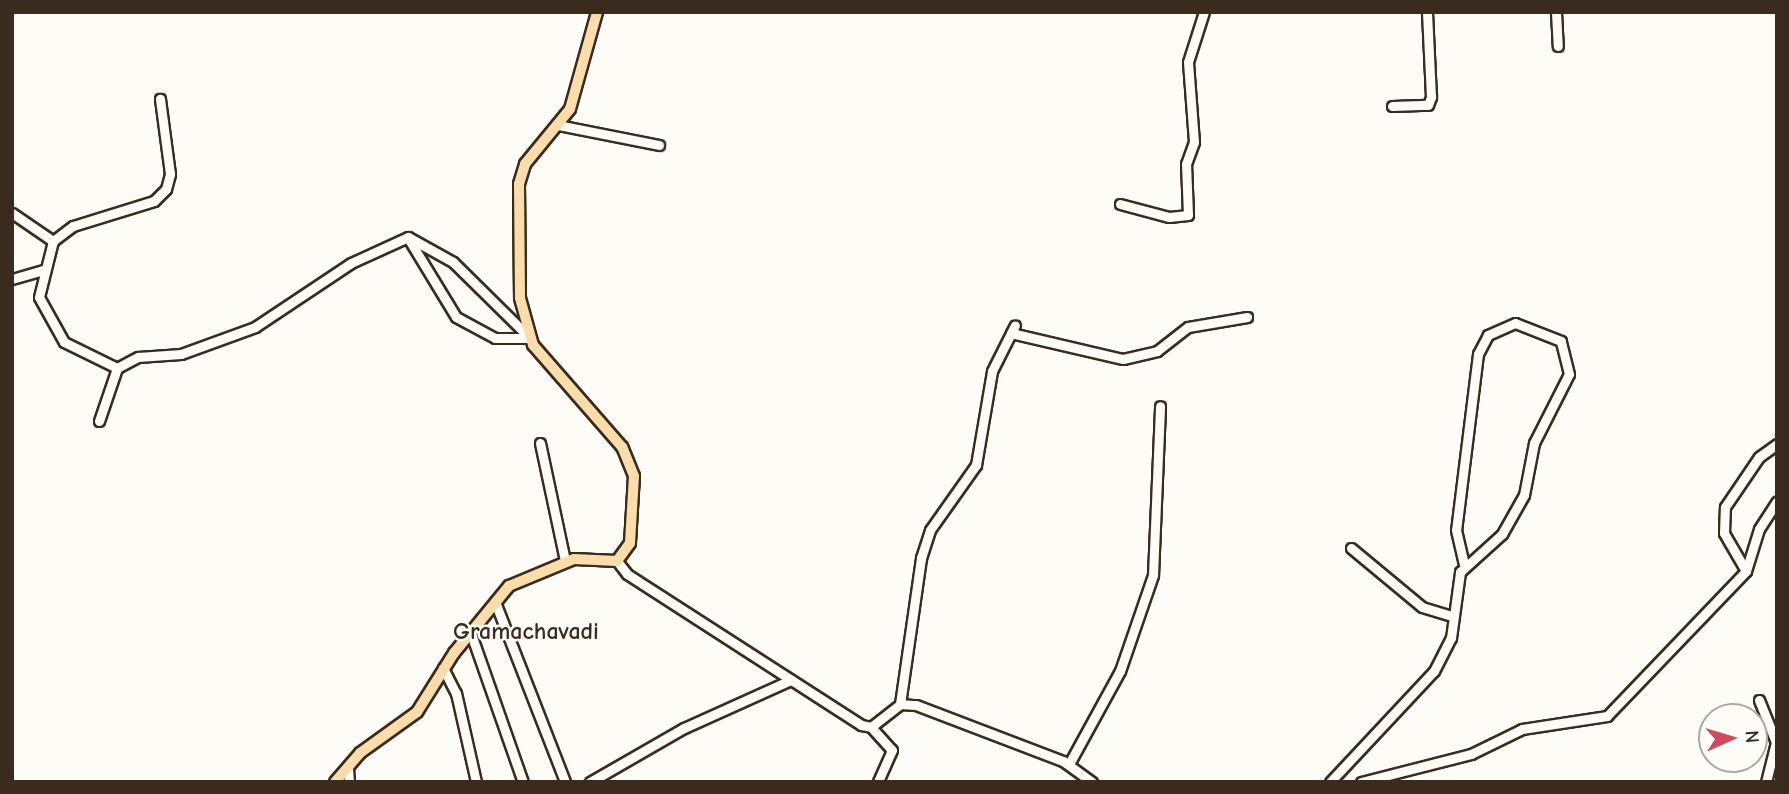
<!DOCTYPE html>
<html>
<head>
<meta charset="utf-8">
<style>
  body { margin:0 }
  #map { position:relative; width:1789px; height:794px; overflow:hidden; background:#fdfcf7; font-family:"Comic Neue",sans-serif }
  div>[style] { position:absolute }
  .roads { filter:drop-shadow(2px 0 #3b2a1e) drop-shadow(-2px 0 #3b2a1e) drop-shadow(0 2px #3b2a1e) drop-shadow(0 -2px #3b2a1e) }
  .minor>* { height:9px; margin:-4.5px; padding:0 4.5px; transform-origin:4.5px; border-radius:4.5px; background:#fdfcf7 }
  .major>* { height:10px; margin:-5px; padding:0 5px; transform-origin:5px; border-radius:5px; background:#faddab }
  span { translate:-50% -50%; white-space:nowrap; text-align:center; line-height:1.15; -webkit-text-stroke:5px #fdfcf7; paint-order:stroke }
  .quarter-label { font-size:24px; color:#3b2a1e; font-weight:700 }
  .frame { position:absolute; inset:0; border:14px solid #3b2a1e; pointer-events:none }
  .north { position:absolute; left:1698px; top:703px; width:70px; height:70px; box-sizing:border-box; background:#fdfcf7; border:2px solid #afa8a0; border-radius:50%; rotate:86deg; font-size:19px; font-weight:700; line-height:28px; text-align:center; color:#3b2a1e }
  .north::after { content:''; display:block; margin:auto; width:24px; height:32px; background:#d1495b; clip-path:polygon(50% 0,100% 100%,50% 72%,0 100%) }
</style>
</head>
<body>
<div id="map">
  <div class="roads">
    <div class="minor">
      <i style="left:1556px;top:12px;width:34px;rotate:87deg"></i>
      <i style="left:1392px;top:106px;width:36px;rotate:-2deg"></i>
      <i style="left:1428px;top:105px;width:9px;rotate:-69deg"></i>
      <i style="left:1431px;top:97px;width:85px;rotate:-92.7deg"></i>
      <i style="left:558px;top:125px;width:103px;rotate:11.2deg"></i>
      <i style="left:1120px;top:204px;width:51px;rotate:14.9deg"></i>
      <i style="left:1169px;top:217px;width:19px;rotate:-6deg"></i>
      <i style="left:1188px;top:215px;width:51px;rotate:-92.2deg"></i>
      <i style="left:1186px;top:164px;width:23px;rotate:-70deg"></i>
      <i style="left:1194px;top:142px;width:80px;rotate:-94.3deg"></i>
      <i style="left:1188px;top:62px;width:52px;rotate:-72.3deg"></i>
      <i style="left:12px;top:213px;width:50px;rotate:34.3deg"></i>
      <i style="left:408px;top:238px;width:92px;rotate:58.7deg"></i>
      <i style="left:456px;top:317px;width:44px;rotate:28.3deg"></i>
      <i style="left:495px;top:338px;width:35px"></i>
      <i style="left:12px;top:279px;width:33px;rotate:-16deg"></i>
      <i style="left:1011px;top:333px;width:115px;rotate:13.1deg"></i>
      <i style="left:1123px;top:359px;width:35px;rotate:-13deg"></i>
      <i style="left:1157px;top:351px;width:39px;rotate:-38deg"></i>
      <i style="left:1188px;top:327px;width:60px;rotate:-9.6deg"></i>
      <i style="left:117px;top:368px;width:24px;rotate:-28deg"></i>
      <i style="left:138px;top:357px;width:43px;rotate:-4deg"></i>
      <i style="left:181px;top:354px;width:79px;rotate:-20deg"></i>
      <i style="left:255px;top:327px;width:115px;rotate:-33.7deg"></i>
      <i style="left:351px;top:263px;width:63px;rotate:-24.5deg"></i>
      <i style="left:408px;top:237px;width:51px;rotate:29.1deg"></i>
      <i style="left:453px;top:262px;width:108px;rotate:44.6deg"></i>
      <i style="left:99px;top:421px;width:56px;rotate:-71.2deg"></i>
      <i style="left:117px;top:368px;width:59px;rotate:-153.9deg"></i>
      <i style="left:64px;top:342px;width:51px;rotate:-119.1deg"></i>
      <i style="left:39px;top:297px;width:58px;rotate:-76deg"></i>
      <i style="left:53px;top:241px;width:25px;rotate:-37deg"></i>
      <i style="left:73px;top:226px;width:85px;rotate:-17.2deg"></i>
      <i style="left:154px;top:201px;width:17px;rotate:-45deg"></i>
      <i style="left:166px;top:189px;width:16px;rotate:-75deg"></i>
      <i style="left:170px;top:174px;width:76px;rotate:-97.6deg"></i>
      <i style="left:540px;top:443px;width:121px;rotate:78deg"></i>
      <i style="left:1351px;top:548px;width:92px;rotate:39.7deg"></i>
      <i style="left:1422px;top:607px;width:31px;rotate:17deg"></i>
      <i style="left:617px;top:561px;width:16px;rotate:52deg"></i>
      <i style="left:627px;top:574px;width:278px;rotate:32.8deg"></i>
      <i style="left:861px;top:725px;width:10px;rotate:11deg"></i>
      <i style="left:871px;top:727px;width:37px;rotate:-38deg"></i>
      <i style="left:900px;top:704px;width:16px;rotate:4deg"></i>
      <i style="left:916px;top:705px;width:157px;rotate:20.9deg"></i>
      <i style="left:1063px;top:761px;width:36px;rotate:36deg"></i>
      <i style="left:1746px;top:571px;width:44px;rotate:-120.1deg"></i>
      <i style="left:1724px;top:533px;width:26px;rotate:-88deg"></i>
      <i style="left:1725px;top:507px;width:60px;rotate:-55.8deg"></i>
      <i style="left:1759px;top:457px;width:22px;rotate:-36deg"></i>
      <i style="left:495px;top:602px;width:193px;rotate:68.7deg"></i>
      <i style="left:470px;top:631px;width:160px;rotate:70.7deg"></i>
      <i style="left:443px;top:668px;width:28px;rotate:63deg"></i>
      <i style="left:456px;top:693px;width:91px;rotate:77.3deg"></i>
      <i style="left:1759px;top:700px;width:45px;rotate:68deg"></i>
      <i style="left:1776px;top:742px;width:41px;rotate:104deg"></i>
      <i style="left:900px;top:704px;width:148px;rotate:-81.8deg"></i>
      <i style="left:921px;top:558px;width:29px;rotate:-72deg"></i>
      <i style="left:930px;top:530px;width:80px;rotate:-54.7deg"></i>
      <i style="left:976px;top:465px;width:95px;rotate:-80.3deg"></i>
      <i style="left:992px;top:371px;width:51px;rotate:-63.4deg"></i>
      <i style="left:871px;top:727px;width:31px;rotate:48deg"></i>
      <i style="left:892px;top:750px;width:35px;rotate:114deg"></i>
      <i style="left:1069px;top:764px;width:106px;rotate:-61.3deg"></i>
      <i style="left:1120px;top:671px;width:102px;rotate:-71deg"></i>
      <i style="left:1153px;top:575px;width:169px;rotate:-87.6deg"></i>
      <i style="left:348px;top:768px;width:14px;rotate:86deg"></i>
      <i style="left:590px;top:782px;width:108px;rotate:-29.9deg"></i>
      <i style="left:684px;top:728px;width:117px;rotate:-24.2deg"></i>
      <i style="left:1330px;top:782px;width:152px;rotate:-46.9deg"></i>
      <i style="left:1434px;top:671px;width:37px;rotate:-63deg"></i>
      <i style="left:1451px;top:638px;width:67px;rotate:-82.2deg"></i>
      <i style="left:1460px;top:572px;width:57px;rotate:-42.1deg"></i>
      <i style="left:1502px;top:534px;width:45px;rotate:-60.6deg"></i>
      <i style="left:1524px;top:495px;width:53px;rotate:-79.1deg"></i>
      <i style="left:1534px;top:443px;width:77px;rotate:-63.1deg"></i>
      <i style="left:1569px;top:374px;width:34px;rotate:-104deg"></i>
      <i style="left:1561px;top:341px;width:49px;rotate:-158.6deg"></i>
      <i style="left:1515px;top:323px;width:30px;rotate:156deg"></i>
      <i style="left:1488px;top:335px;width:21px;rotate:118deg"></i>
      <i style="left:1478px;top:354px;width:177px;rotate:97.1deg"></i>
      <i style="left:1456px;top:530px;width:35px;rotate:77deg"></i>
      <i style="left:1361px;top:782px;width:114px;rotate:-14.3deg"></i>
      <i style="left:1471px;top:754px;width:57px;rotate:-26.1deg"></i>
      <i style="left:1522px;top:729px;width:86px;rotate:-8.7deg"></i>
      <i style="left:1607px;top:716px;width:201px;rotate:-46.2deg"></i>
      <i style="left:1746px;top:571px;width:44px;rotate:-72.8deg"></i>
      <i style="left:1759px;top:529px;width:33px;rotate:-57deg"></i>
    </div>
    <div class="major">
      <i style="left:335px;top:782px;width:38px;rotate:-49deg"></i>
      <i style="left:360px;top:753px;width:70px;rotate:-35.7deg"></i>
      <i style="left:417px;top:712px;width:70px;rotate:-57.9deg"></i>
      <i style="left:454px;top:653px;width:87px;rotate:-50.6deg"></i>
      <i style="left:509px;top:586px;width:70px;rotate:-22.6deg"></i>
      <i style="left:574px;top:559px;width:43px;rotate:2.7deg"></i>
      <i style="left:617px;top:561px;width:22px;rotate:-54deg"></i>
      <i style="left:630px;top:543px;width:67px;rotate:-86.6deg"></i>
      <i style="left:634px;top:476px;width:31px;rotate:-112deg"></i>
      <i style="left:622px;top:447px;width:135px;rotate:-131.1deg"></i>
      <i style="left:533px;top:345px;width:49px;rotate:-105.5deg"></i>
      <i style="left:520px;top:298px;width:114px;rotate:-90.5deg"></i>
      <i style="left:519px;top:184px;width:21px;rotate:-73deg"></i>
      <i style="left:525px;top:164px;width:71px;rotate:-50.7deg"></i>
      <i style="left:570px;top:109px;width:101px;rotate:-74.4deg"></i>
    </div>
  </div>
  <div class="quarter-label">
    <span style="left:526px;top:632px">Gramachavadi</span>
  </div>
  <div class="frame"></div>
  <div class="north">N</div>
</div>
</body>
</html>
